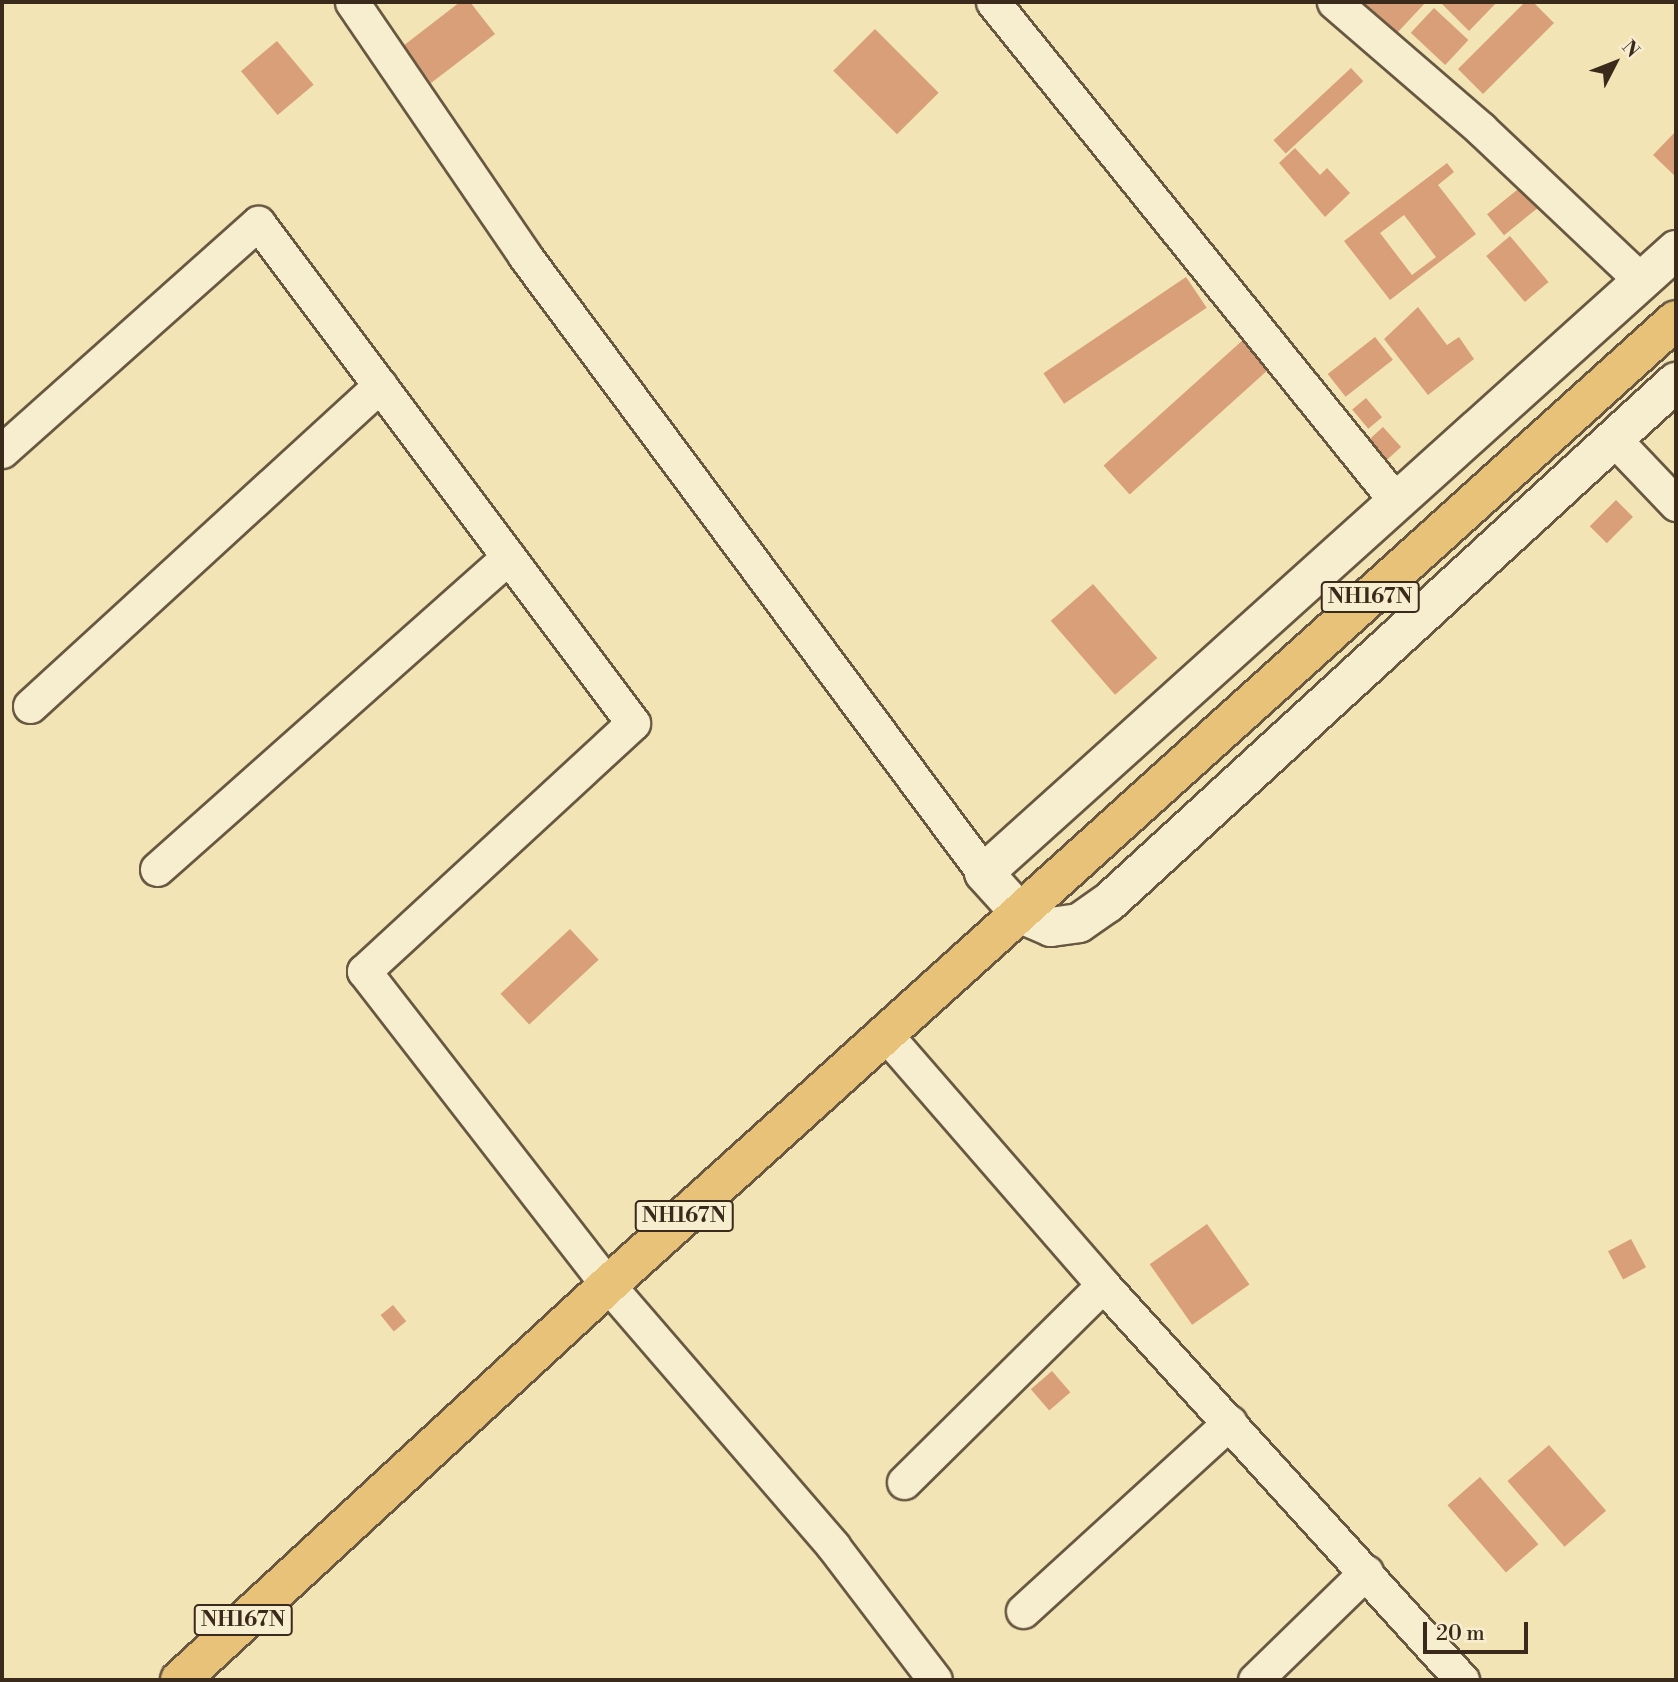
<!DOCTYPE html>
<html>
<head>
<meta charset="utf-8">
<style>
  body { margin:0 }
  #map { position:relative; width:1678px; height:1682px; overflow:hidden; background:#f2e4b5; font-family:"Libre Bodoni",serif }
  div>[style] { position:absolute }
  .building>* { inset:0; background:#d89f78; transform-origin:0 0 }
  .roads { filter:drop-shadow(2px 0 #685842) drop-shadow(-2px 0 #685842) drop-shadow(0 2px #685842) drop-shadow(0 -2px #685842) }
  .minor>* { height:33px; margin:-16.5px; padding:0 16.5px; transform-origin:16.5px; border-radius:16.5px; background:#f7edcf }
  .secondary>* { height:38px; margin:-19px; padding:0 19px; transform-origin:19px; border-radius:19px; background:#f7edcf }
  .trunk>* { height:38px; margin:-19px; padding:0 19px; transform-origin:19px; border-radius:19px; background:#e9c27a }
  span { translate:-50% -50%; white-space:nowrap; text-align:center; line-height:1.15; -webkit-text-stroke:6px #f7edcf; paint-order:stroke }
  .shield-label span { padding:2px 5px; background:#f7edcf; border:2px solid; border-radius:5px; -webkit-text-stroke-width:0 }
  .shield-label { font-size:21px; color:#3a2a1c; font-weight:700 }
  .frame { position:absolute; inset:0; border:4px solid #3a2a1c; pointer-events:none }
  .north { position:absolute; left:1580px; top:28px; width:70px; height:70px; -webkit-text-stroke:5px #f7edcf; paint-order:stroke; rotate:48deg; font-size:19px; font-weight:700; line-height:28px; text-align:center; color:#3a2a1c }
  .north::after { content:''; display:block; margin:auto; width:24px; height:32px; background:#3a2a1c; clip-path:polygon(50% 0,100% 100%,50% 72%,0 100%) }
  .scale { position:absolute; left:1423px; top:1622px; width:105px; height:32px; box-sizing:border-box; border:4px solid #3a2a1c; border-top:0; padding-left:9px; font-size:21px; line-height:24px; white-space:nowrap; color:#3a2a1c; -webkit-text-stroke:5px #f7edcf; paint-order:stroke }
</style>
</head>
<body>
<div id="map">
  <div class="building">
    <i style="clip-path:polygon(460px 2px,470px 2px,495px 34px,431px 83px,403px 46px)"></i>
    <i style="clip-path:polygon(1363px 2px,1426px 2px,1397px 33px)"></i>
    <i style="clip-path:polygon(1440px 2px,1497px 2px,1469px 31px)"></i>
    <i style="clip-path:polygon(1525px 2px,1533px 2px,1554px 23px,1483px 94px,1458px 69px)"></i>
    <i style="left:1434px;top:8px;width:47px;height:34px;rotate:43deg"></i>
    <i style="left:875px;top:29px;width:90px;height:59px;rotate:45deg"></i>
    <i style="left:277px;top:41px;width:57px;height:47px;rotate:50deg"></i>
    <i style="left:1351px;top:68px;width:18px;height:106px;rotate:47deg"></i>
    <i style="clip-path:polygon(1676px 131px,1676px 177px,1653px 155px)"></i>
    <i style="clip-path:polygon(1295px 148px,1320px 175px,1327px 168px,1350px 193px,1325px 217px,1279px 163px)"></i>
    <i style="clip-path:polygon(evenodd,1447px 163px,1454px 172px,1438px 185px,1476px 234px,1390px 300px,1344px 241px,1447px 163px,1404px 215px,1436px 257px,1412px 275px,1380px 233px,1404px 215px)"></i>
    <i style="left:1522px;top:186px;width:27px;height:45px;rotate:51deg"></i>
    <i style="left:1510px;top:236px;width:60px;height:31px;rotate:50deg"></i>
    <i style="left:1186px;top:277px;width:37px;height:172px;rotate:56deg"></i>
    <i style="clip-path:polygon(1418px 307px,1447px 345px,1459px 337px,1474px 359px,1428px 395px,1384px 339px)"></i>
    <i style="left:1375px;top:337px;width:29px;height:60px;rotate:52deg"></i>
    <i style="left:1244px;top:339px;width:39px;height:189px;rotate:48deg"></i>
    <i style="left:1366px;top:398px;width:25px;height:18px;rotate:50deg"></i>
    <i style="left:1383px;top:427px;width:27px;height:23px;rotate:48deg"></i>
    <i style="left:1616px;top:500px;width:24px;height:37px;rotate:45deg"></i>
    <i style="left:1093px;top:584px;width:98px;height:56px;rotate:49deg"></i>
    <i style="left:570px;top:929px;width:42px;height:95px;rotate:47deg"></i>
    <i style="left:1207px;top:1224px;width:74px;height:70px;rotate:55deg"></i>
    <i style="left:1631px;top:1239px;width:32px;height:26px;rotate:62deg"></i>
    <i style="left:393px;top:1305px;width:21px;height:16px;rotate:51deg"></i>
    <i style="left:1052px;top:1371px;width:28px;height:28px;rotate:49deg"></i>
    <i style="left:1549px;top:1445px;width:87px;height:55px;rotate:49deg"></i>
    <i style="left:1480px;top:1477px;width:89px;height:43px;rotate:49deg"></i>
  </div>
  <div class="roads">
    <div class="minor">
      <i style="left:352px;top:2px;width:307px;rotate:55.7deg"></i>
      <i style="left:525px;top:256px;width:769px;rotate:53.35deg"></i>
      <i style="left:993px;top:2px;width:641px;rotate:51.08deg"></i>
      <i style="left:1334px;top:2px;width:194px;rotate:40.8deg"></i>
      <i style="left:1481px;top:129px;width:221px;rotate:43.4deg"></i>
      <i style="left:1614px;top:439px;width:90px;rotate:46.4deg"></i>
      <i style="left:2px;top:451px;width:343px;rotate:-41.7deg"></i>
      <i style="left:258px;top:223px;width:625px;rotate:53.13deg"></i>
      <i style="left:633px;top:723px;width:366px;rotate:137.3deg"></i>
      <i style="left:364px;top:971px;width:398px;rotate:52.2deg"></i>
      <i style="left:608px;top:1285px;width:345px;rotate:49.2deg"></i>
      <i style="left:833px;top:1546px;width:168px;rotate:52.7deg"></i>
      <i style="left:30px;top:706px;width:475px;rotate:-42.5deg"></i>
      <i style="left:157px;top:869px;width:470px;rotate:-41.6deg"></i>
      <i style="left:886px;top:1035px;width:331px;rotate:49deg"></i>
      <i style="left:1103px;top:1285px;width:534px;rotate:47.73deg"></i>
      <i style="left:904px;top:1482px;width:280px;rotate:-44.7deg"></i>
      <i style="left:1023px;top:1611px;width:280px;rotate:-42.4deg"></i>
      <i style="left:1255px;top:1680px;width:155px;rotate:-44.2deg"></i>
    </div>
    <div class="secondary">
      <i style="left:1676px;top:250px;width:931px;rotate:138deg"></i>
      <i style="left:984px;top:873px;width:55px;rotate:47.9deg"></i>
      <i style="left:1021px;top:914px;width:33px;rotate:23deg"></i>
      <i style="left:1051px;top:927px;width:28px;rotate:-8deg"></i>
      <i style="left:1079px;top:923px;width:35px;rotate:-35deg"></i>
      <i style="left:1108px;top:903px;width:771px;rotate:-42.53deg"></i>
    </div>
    <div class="trunk">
      <i style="left:180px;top:1680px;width:582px;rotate:-42.7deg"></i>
      <i style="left:608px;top:1285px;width:1439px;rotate:-42.1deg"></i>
    </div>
  </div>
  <div class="shield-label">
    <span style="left:1370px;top:597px">NH167N</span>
    <span style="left:684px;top:1216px">NH167N</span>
    <span style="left:243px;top:1620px">NH167N</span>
  </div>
  <div class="frame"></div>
  <div class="north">N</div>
  <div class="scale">20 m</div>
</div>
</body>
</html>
